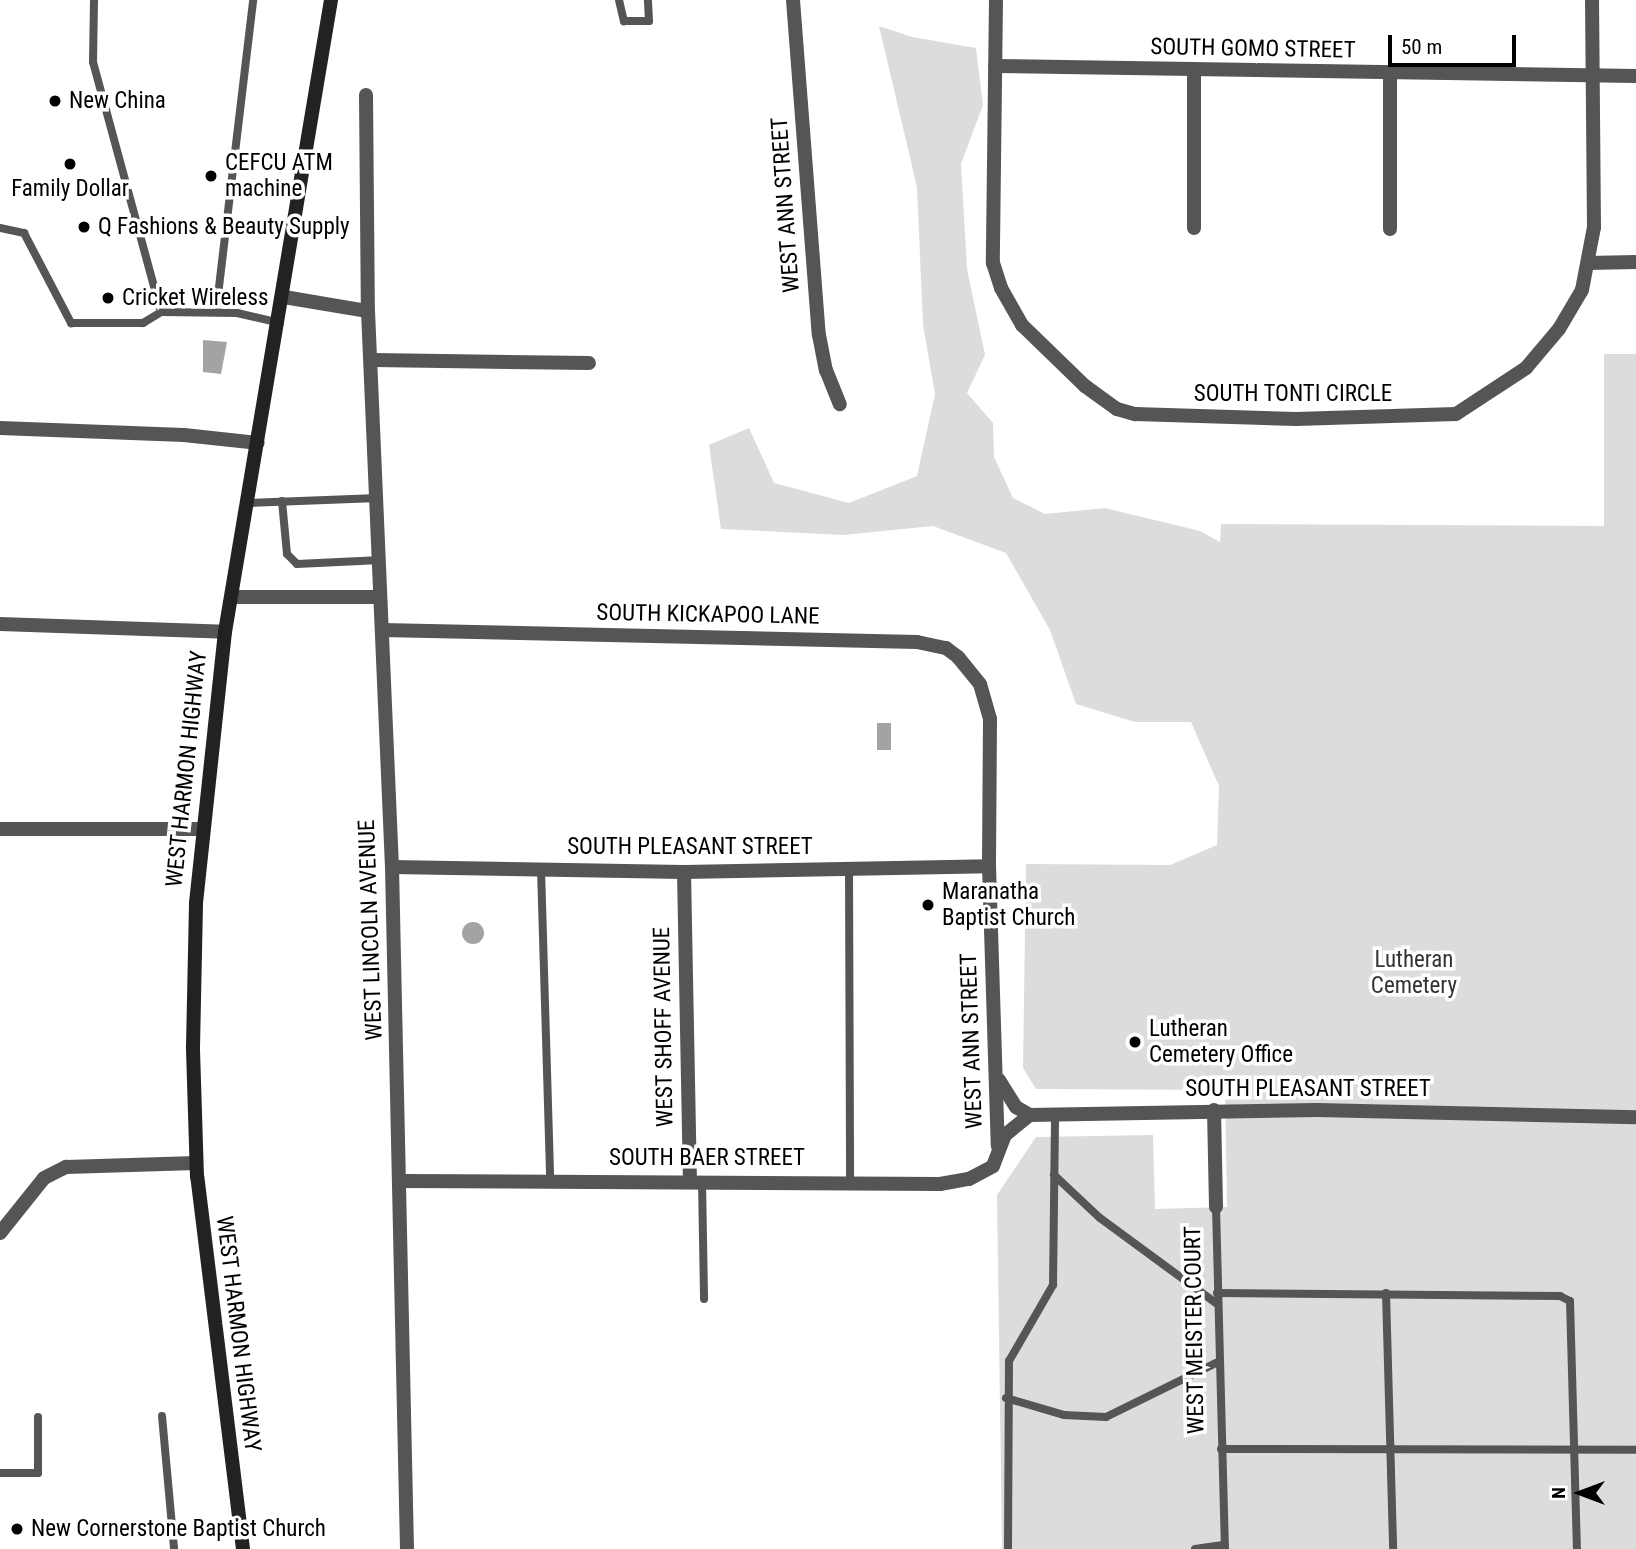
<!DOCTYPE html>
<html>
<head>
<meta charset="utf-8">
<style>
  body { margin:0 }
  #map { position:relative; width:1636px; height:1549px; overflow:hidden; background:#fff; font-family:"Roboto Condensed",sans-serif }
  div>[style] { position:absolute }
  .green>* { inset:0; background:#dcdcdc }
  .water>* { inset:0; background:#a3a3a3; transform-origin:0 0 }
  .round { border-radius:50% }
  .lane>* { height:8px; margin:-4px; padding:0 4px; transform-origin:4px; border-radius:4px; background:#555 }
  .street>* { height:14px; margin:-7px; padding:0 7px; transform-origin:7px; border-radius:7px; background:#555 }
  .secondary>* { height:14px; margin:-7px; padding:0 7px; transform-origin:7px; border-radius:7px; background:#222 }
  .dots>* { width:19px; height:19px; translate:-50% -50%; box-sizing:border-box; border:4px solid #fff; border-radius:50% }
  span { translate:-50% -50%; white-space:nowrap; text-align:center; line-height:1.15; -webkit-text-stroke:7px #fff; paint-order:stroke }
  .street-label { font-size:23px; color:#000 }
  .poi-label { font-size:23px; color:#000 }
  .left { translate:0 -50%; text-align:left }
  .park-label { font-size:23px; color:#333 }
  .north { position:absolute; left:1545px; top:1458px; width:70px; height:70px; -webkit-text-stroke:5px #fff; paint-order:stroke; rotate:270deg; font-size:19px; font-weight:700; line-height:28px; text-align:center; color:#000 }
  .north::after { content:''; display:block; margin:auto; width:24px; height:32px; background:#000; clip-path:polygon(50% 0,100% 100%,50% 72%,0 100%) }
  .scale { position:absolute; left:1388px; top:35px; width:128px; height:32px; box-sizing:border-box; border:4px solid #000; border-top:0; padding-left:9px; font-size:21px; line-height:24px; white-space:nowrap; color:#000; -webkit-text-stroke:5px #fff; paint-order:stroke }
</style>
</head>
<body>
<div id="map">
  <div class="green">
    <i style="clip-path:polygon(879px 26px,912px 37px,976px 48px,983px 105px,961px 164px,967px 269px,985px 355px,967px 393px,993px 423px,994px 457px,1013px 498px,1045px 514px,1105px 508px,1200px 531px,1220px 542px,1221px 524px,1604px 526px,1604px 354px,1636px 354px,1636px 1549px,1002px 1549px,997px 1195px,1036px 1137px,1153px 1135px,1155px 1209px,1227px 1207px,1225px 1090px,1036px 1089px,1023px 1068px,1026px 864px,1170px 865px,1217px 845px,1219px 786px,1191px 722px,1135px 722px,1076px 704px,1050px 630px,1006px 553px,933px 526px,843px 535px,721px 529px,709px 445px,749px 428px,774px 483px,849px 503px,917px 476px,935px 394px,923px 325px,917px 187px)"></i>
  </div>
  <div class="water">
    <i style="clip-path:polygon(203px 340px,227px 342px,221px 374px,203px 372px)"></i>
    <i style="left:877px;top:723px;width:14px;height:27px"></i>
    <i class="round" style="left:462px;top:922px;width:22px;height:22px"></i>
  </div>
  <div class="lane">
    <i style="left:94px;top:0;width:62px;rotate:90.9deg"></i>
    <i style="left:93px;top:62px;width:259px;rotate:74.8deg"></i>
    <i style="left:161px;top:312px;width:76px;rotate:0.8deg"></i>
    <i style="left:237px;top:313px;width:44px;rotate:13.1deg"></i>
    <i style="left:619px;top:0;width:22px;rotate:77deg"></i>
    <i style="left:624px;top:21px;width:25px"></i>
    <i style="left:649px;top:21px;width:21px;rotate:-93deg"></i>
    <i style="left:0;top:228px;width:25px;rotate:12deg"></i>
    <i style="left:24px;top:233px;width:102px;rotate:62.4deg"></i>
    <i style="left:71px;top:323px;width:72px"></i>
    <i style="left:143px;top:323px;width:21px;rotate:-31deg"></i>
    <i style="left:216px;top:312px;width:314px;rotate:-83.2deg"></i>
    <i style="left:282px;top:501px;width:53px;rotate:84.6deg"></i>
    <i style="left:287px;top:554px;width:14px;rotate:45deg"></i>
    <i style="left:297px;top:564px;width:84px;rotate:-2.7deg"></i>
    <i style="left:248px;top:503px;width:130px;rotate:-2.2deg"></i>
    <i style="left:541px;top:869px;width:312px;rotate:88.3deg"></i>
    <i style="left:849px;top:869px;width:313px;rotate:89.8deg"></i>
    <i style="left:1054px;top:1175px;width:63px;rotate:43.1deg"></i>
    <i style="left:1100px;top:1218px;width:145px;rotate:36.3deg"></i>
    <i style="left:702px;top:1181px;width:118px;rotate:89deg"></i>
    <i style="left:1216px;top:1207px;width:342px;rotate:88.5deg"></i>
    <i style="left:1217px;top:1293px;width:343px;rotate:0.5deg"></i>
    <i style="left:1560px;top:1296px;width:11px;rotate:27deg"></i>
    <i style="left:1570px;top:1301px;width:248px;rotate:88.4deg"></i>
    <i style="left:1386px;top:1293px;width:256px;rotate:88.4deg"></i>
    <i style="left:1006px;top:1398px;width:60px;rotate:16.3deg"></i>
    <i style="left:1064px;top:1415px;width:42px;rotate:2.7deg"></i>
    <i style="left:1106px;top:1417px;width:125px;rotate:-26.2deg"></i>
    <i style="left:162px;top:1416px;width:134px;rotate:84.8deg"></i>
    <i style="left:1221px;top:1449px;width:415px;rotate:0.1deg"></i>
    <i style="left:0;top:1473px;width:38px"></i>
    <i style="left:38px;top:1473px;width:56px;rotate:-90deg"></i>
    <i style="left:1008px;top:1549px;width:188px;rotate:-89.7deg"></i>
    <i style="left:1009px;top:1361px;width:88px;rotate:-59.9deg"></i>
    <i style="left:1053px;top:1285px;width:171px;rotate:-89.3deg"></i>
    <i style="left:1195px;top:1549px;width:30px;rotate:-8deg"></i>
  </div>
  <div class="street">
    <i style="left:793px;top:0;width:336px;rotate:85.6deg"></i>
    <i style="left:819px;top:335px;width:36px;rotate:79deg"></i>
    <i style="left:826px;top:370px;width:37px;rotate:68deg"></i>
    <i style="left:996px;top:0;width:263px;rotate:90.7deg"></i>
    <i style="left:993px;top:263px;width:26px;rotate:72deg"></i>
    <i style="left:1001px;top:288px;width:43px;rotate:60.4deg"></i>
    <i style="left:1022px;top:325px;width:88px;rotate:44.1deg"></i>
    <i style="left:1085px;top:386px;width:39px;rotate:36deg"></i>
    <i style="left:1117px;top:409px;width:19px;rotate:16deg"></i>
    <i style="left:1135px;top:414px;width:161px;rotate:1.8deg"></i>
    <i style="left:1296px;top:419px;width:160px;rotate:-1.8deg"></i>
    <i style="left:1456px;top:414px;width:84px;rotate:-33.3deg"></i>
    <i style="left:1526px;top:368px;width:51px;rotate:-49.8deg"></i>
    <i style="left:1559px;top:329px;width:45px;rotate:-59.5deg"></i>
    <i style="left:1582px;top:290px;width:64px;rotate:-79.2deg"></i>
    <i style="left:1594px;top:227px;width:227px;rotate:-90.5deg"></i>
    <i style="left:995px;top:66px;width:641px;rotate:0.89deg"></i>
    <i style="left:1194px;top:72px;width:156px;rotate:90deg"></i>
    <i style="left:1390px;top:74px;width:155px;rotate:90deg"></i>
    <i style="left:366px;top:95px;width:216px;rotate:89.5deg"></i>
    <i style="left:1588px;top:263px;width:48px;rotate:-1.2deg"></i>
    <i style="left:284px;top:297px;width:85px;rotate:9.5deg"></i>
    <i style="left:368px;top:311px;width:557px;rotate:87.53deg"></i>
    <i style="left:392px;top:867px;width:682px;rotate:88.74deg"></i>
    <i style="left:373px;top:360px;width:216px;rotate:0.8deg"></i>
    <i style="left:0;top:428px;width:184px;rotate:2.2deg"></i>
    <i style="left:184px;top:435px;width:74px;rotate:6.2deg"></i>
    <i style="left:232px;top:597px;width:148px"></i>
    <i style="left:0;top:624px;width:225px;rotate:2deg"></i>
    <i style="left:382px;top:630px;width:535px;rotate:1.28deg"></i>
    <i style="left:917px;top:642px;width:30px;rotate:12deg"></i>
    <i style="left:946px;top:648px;width:15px;rotate:37deg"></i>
    <i style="left:958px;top:657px;width:35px;rotate:51deg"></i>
    <i style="left:980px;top:684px;width:36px;rotate:74deg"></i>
    <i style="left:990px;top:719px;width:147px;rotate:90.4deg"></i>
    <i style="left:989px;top:866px;width:280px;rotate:88.2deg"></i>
    <i style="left:0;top:829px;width:201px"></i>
    <i style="left:392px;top:867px;width:292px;rotate:1deg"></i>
    <i style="left:684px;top:872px;width:305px;rotate:-1.1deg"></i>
    <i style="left:684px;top:872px;width:308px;rotate:88.9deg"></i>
    <i style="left:999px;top:1080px;width:32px;rotate:58deg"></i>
    <i style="left:1016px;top:1107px;width:16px;rotate:30deg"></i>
    <i style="left:1214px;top:1110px;width:97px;rotate:88.8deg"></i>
    <i style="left:401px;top:1181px;width:539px;rotate:0.32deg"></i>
    <i style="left:940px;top:1184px;width:29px;rotate:-10deg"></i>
    <i style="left:969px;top:1179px;width:27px;rotate:-28deg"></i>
    <i style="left:993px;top:1166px;width:33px;rotate:-69deg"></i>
    <i style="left:1005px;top:1135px;width:32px;rotate:-39deg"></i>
    <i style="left:1030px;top:1115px;width:287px;rotate:-1deg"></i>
    <i style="left:1317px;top:1110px;width:319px;rotate:1.3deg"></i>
    <i style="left:0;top:1233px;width:70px;rotate:-51.3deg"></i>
    <i style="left:44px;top:1178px;width:25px;rotate:-27deg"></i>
    <i style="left:66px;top:1167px;width:130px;rotate:-1.8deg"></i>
  </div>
  <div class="secondary">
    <i style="left:243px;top:1549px;width:375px;rotate:-97deg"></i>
    <i style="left:197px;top:1177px;width:130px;rotate:-91.8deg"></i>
    <i style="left:193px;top:1047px;width:144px;rotate:-88.8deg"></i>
    <i style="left:196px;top:903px;width:273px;rotate:-83.9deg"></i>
    <i style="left:225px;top:632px;width:641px;rotate:-80.48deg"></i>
  </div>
  <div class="dots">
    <i style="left:55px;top:101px;background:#000"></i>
    <i style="left:70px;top:164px;background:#000"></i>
    <i style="left:211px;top:176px;background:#000"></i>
    <i style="left:84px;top:227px;background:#000"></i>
    <i style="left:108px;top:298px;background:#000"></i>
    <i style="left:928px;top:905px;background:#000"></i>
    <i style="left:1135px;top:1042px;background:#000"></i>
    <i style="left:17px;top:1529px;background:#000"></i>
  </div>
  <div class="street-label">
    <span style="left:1253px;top:49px;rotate:1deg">SOUTH GOMO STREET</span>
    <span style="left:786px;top:205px;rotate:-94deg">WEST ANN STREET</span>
    <span style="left:1293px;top:394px">SOUTH TONTI CIRCLE</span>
    <span style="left:708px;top:615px;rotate:1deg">SOUTH KICKAPOO LANE</span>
    <span style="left:187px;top:769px;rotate:-84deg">WEST HARMON HIGHWAY</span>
    <span style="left:690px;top:847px">SOUTH PLEASANT STREET</span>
    <span style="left:371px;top:930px;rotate:-92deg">WEST LINCOLN AVENUE</span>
    <span style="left:664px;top:1027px;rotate:-91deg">WEST SHOFF AVENUE</span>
    <span style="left:972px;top:1041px;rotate:-92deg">WEST ANN STREET</span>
    <span style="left:1308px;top:1089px">SOUTH PLEASANT STREET</span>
    <span style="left:707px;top:1158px">SOUTH BAER STREET</span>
    <span style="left:1195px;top:1330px;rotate:-91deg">WEST MEISTER COURT</span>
    <span style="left:238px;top:1334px;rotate:83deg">WEST HARMON HIGHWAY</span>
  </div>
  <div class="poi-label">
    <span class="left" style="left:69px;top:101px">New China</span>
    <span class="left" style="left:225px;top:176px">CEFCU ATM<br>machine</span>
    <span style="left:70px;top:189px">Family Dollar</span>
    <span class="left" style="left:98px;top:227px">Q Fashions &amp; Beauty Supply</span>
    <span class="left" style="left:122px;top:298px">Cricket Wireless</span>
    <span class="left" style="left:942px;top:905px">Maranatha<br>Baptist Church</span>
    <span class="left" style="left:1149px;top:1042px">Lutheran<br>Cemetery Office</span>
    <span class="left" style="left:31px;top:1529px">New Cornerstone Baptist Church</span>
  </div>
  <div class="park-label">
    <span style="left:1414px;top:973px">Lutheran<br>Cemetery</span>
  </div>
  <div class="north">N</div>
  <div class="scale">50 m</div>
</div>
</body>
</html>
